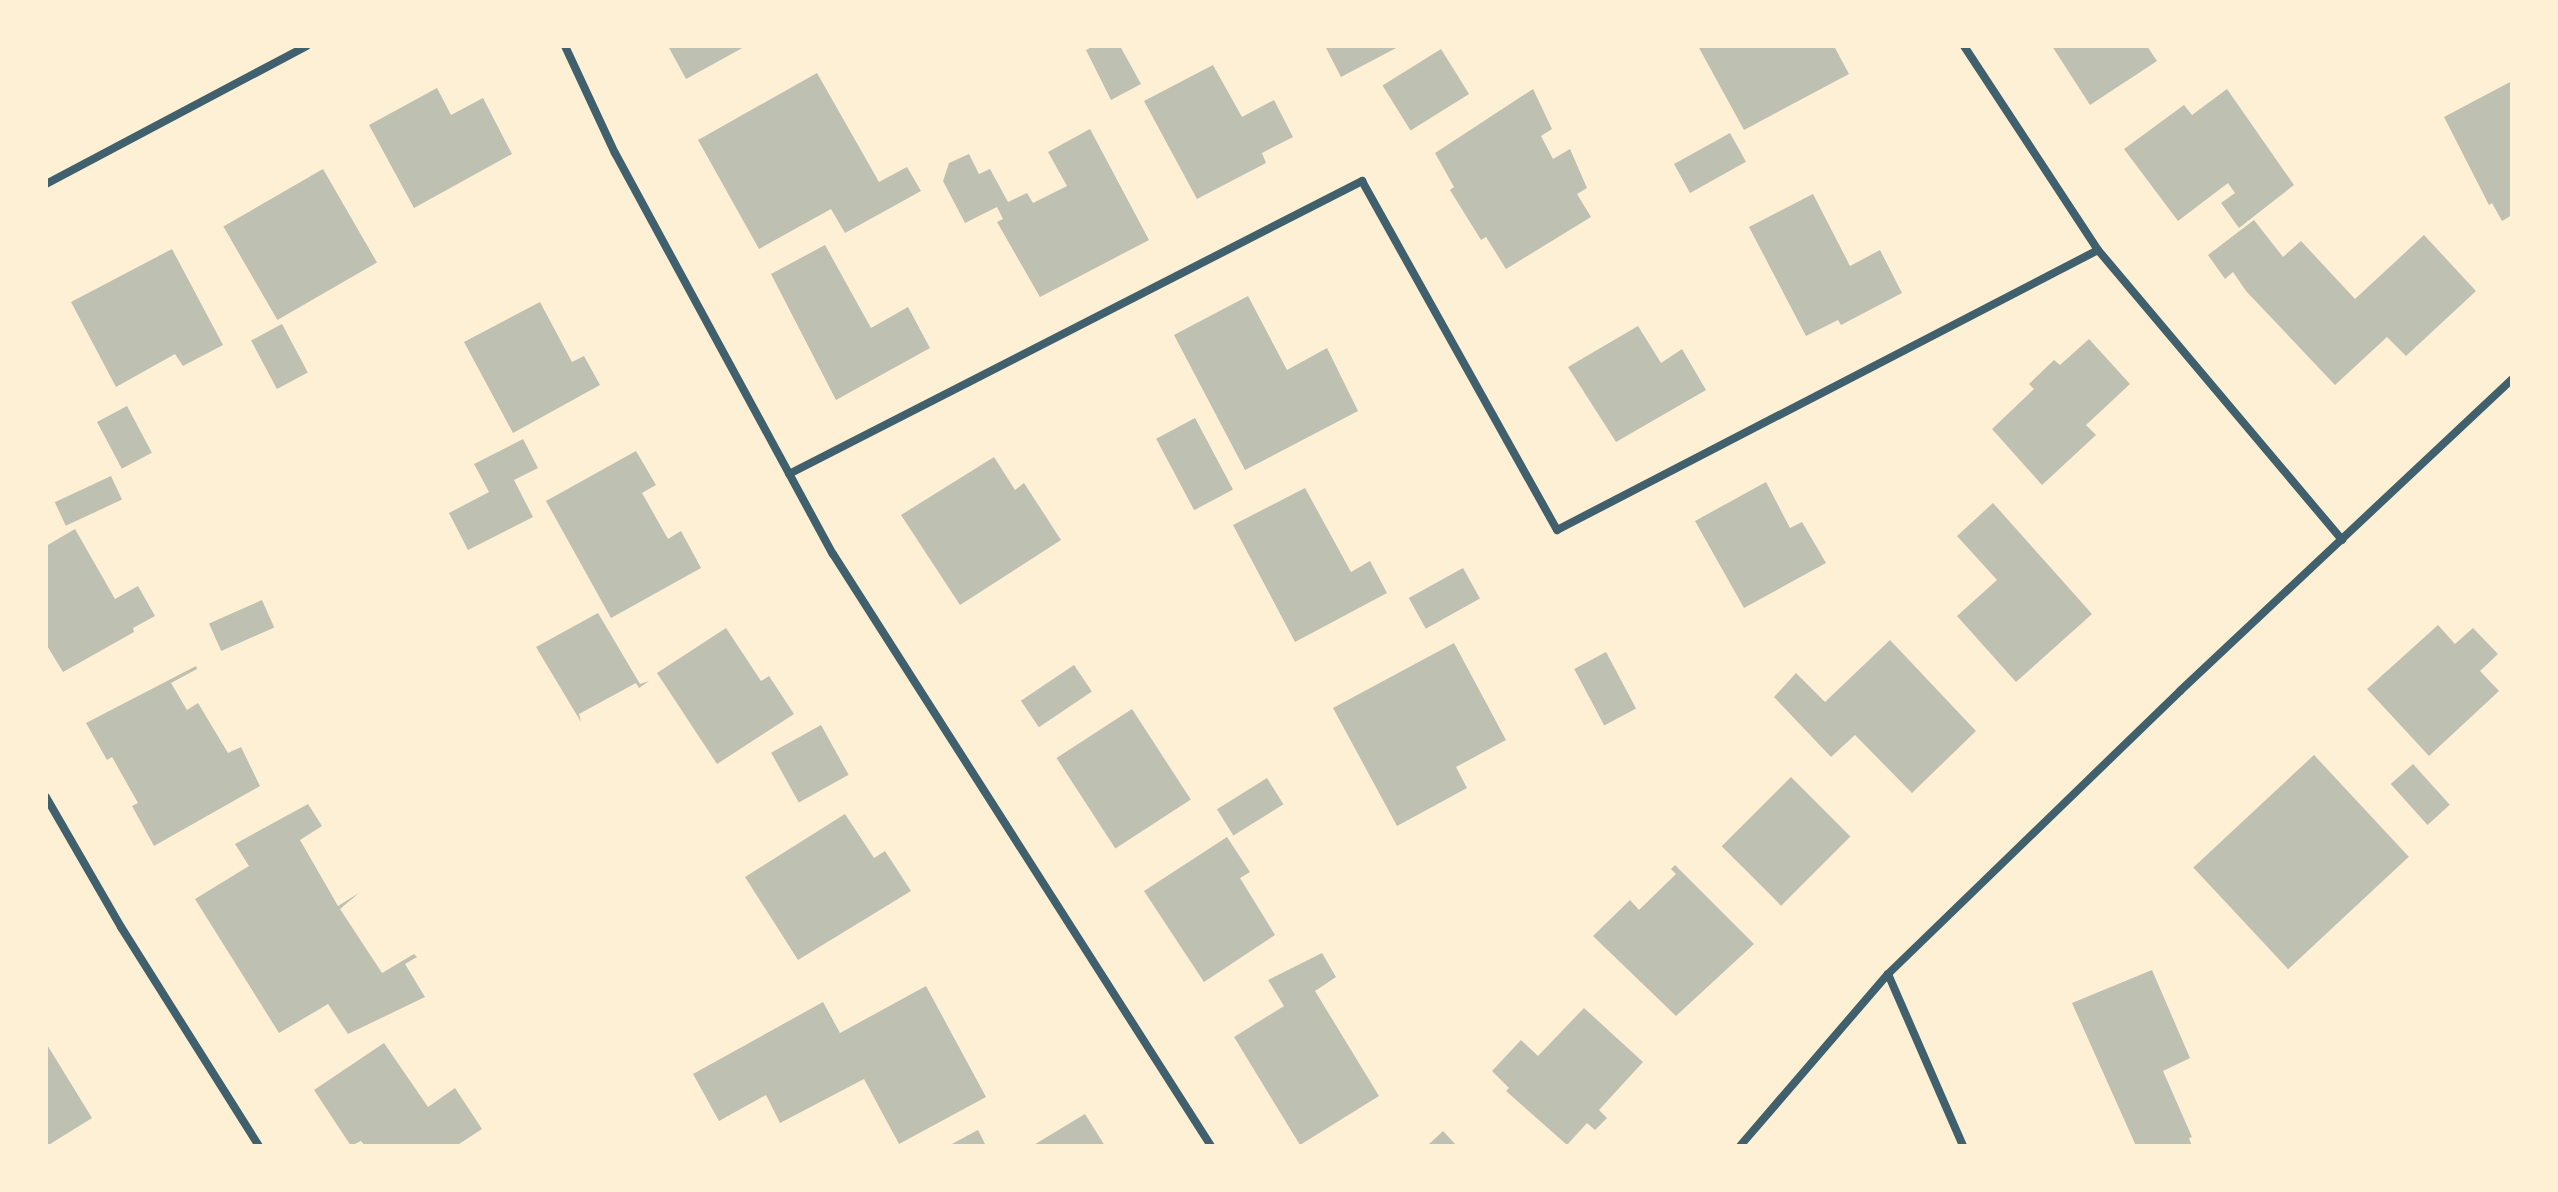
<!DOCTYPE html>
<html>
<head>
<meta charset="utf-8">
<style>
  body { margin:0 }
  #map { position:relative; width:2558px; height:1192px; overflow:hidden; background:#fdf0d5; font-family:"Fira Sans",sans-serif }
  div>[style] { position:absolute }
  .building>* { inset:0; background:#bec0b2; transform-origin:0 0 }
  .minor>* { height:8px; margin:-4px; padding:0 4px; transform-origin:4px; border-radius:4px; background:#3f606c }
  span { translate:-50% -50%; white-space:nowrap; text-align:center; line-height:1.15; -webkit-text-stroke:8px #fdf0d5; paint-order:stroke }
  .frame { position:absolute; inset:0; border:48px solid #fdf0d5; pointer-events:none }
</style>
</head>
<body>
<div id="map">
  <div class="building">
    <i style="clip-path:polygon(668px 46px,746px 46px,686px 79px)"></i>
    <i style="clip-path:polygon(1094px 46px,1120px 46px,1141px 84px,1111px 100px,1086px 50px)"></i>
    <i style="clip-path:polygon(1325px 46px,1400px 46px,1341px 77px)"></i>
    <i style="clip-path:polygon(1698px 46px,1834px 46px,1849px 74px,1744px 130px)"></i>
    <i style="clip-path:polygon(2052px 46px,2147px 46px,2157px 61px,2090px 105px)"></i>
    <i style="left:1441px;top:49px;width:53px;height:69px;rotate:58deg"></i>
    <i style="clip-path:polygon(1213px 65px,1242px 117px,1274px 100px,1293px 137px,1262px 153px,1266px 163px,1197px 199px,1144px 101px)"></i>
    <i style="clip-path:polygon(817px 73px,879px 182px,907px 167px,921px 191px,845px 233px,831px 209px,759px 249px,698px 140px)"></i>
    <i style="clip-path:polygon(2512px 81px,2512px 215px,2502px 221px,2492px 203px,2489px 205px,2444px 117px)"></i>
    <i style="clip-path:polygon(437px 88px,451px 115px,483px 98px,512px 154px,414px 208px,369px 125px)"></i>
    <i style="clip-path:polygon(1533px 89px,1552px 129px,1541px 136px,1553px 159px,1570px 149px,1587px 188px,1577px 194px,1591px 217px,1506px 269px,1486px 237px,1481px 240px,1450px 190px,1454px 187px,1435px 153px)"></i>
    <i style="clip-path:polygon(2227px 89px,2294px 185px,2239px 228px,2221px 203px,2235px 193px,2228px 183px,2178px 221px,2124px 149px,2184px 105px,2192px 115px)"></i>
    <i style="clip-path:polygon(1090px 129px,1149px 240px,1040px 297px,997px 222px,1003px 219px,997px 207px,965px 223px,943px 181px,949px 163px,969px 154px,979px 174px,990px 169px,1008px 202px,1027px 193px,1033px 203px,1067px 186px,1048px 152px)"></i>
    <i style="left:1730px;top:133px;width:33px;height:64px;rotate:61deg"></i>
    <i style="left:323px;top:169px;width:108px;height:115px;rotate:60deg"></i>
    <i style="clip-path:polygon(1813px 194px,1850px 266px,1880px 250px,1902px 293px,1841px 325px,1838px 320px,1806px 336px,1749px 227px)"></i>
    <i style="clip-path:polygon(2254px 220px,2283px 257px,2301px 241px,2355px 299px,2424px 235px,2476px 291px,2406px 356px,2387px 337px,2335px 385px,2246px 291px,2233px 272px,2225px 279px,2208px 255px)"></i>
    <i style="clip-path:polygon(825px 245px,871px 328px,908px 307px,930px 348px,836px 400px,771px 274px)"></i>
    <i style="clip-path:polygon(172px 249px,223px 345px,183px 366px,175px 354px,116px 387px,71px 302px)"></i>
    <i style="clip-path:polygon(1248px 296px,1287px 370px,1327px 348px,1358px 411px,1245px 470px,1174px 335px)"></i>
    <i style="clip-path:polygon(540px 302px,572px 362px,584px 356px,600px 385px,513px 433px,464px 342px)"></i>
    <i style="left:282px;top:324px;width:55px;height:35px;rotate:62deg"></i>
    <i style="clip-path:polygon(1638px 326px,1661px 363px,1682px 349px,1706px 390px,1616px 442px,1568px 367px)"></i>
    <i style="clip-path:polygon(2089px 339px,2130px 384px,2086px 425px,2096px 435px,2042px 485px,1992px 429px,2034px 389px,2029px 384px,2054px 360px,2060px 365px)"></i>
    <i style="left:127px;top:406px;width:53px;height:34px;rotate:62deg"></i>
    <i style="left:1195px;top:418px;width:81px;height:44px;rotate:62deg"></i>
    <i style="clip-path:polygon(523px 439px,538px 468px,514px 480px,533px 517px,468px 550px,449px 513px,489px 492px,474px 464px)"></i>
    <i style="clip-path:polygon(636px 451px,656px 485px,642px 493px,668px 539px,681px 531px,701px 568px,611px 618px,546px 501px)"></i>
    <i style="clip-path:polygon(994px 457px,1015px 490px,1024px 483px,1061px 540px,960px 605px,901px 515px)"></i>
    <i style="left:111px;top:476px;width:26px;height:62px;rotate:65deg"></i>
    <i style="clip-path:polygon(1766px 482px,1790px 528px,1802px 522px,1826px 563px,1744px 608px,1695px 521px)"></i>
    <i style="clip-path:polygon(1305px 488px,1351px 572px,1370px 561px,1387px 593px,1295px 642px,1233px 525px)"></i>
    <i style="clip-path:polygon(1993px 503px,2092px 614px,2016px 682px,1957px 616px,1997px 580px,1957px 536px)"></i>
    <i style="clip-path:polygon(75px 529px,115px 599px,138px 586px,155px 616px,133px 628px,134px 632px,63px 672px,46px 644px,46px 546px)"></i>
    <i style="left:1463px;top:568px;width:35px;height:62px;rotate:61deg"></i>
    <i style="left:262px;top:600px;width:30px;height:58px;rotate:66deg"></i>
    <i style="clip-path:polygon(598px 613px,640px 684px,649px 681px,639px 688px,636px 683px,579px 714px,581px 722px,536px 647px)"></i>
    <i style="clip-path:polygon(2438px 625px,2455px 644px,2473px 628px,2498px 654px,2480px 671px,2499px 691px,2429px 756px,2367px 689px)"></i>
    <i style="clip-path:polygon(726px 628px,761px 681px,769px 676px,794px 714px,717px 764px,657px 673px)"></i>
    <i style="clip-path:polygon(1890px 640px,1976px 731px,1912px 793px,1855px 735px,1831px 757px,1774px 697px,1796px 673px,1825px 702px)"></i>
    <i style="clip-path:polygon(1454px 643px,1506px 740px,1456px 767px,1467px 788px,1397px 826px,1333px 708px)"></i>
    <i style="left:1606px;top:652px;width:64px;height:36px;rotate:62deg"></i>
    <i style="left:1074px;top:665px;width:32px;height:64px;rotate:56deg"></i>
    <i style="clip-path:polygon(196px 666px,197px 669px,171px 683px,187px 710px,198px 703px,228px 753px,241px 747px,260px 786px,154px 846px,132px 806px,138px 803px,112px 757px,107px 760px,86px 723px)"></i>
    <i style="left:1132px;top:709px;width:108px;height:90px;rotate:57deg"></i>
    <i style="left:821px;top:725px;width:57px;height:57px;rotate:61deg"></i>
    <i style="left:2314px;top:755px;width:139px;height:165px;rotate:47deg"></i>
    <i style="left:2413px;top:764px;width:55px;height:30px;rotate:48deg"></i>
    <i style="left:1791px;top:777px;width:84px;height:98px;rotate:45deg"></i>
    <i style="left:1267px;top:778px;width:31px;height:59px;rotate:58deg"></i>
    <i style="clip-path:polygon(308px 804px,322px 826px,300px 840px,338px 906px,359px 893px,340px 909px,382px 973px,414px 954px,417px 957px,405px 964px,425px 997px,348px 1034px,328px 1004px,279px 1033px,195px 899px,249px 866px,235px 844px)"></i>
    <i style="clip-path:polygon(845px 814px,874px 858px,885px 851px,911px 891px,798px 960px,745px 877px)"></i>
    <i style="clip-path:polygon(1227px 837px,1250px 872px,1240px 878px,1275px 935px,1204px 982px,1144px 891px)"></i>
    <i style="clip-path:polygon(1675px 865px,1754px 944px,1676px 1016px,1593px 936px,1630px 900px,1639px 910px,1676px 874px,1671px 869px)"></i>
    <i style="clip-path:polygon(1322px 953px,1336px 977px,1315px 991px,1379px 1096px,1300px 1145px,1234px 1037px,1284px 1006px,1268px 980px)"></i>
    <i style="clip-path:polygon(2152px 970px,2190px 1058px,2163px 1071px,2192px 1137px,2189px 1138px,2192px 1146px,2136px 1146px,2072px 1003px)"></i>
    <i style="clip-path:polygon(926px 986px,986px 1097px,899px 1144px,864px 1079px,780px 1123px,766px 1095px,719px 1121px,693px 1074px,823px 1002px,840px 1033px)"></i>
    <i style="clip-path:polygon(1584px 1008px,1643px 1062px,1599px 1110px,1607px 1118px,1595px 1130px,1587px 1123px,1567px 1145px,1506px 1091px,1509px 1088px,1492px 1071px,1521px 1040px,1538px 1056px)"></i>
    <i style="clip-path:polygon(46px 1043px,92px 1118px,47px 1146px,46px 1146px)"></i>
    <i style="clip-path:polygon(384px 1043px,428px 1107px,455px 1088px,482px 1129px,456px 1146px,365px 1146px,361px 1141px,351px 1146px,314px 1090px)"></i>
    <i style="clip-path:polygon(1085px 1114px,1105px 1146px,1032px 1146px)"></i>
    <i style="clip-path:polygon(978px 1130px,986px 1146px,948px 1146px)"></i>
    <i style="clip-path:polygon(1443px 1131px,1457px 1146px,1427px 1146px)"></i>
  </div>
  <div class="minor">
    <i style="left:565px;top:46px;width:118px;rotate:65deg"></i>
    <i style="left:615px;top:153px;width:456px;rotate:61.5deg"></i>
    <i style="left:833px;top:554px;width:702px;rotate:57.44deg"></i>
    <i style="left:1964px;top:46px;width:244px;rotate:56.7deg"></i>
    <i style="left:2098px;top:250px;width:379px;rotate:49.9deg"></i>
    <i style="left:46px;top:184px;width:295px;rotate:-27.9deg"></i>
    <i style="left:789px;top:474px;width:644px;rotate:-27.08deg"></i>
    <i style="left:1362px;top:181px;width:400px;rotate:60.8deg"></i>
    <i style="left:1557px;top:530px;width:609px;rotate:-27.36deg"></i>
    <i style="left:46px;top:797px;width:150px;rotate:60deg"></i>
    <i style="left:121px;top:927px;width:259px;rotate:57.8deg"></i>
    <i style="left:1888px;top:974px;width:188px;rotate:66.4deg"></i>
    <i style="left:1740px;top:1146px;width:227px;rotate:-49.3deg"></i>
    <i style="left:1888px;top:974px;width:407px;rotate:-44.1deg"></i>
    <i style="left:2180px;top:691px;width:456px;rotate:-43.2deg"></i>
  </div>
  <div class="frame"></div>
</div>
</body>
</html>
